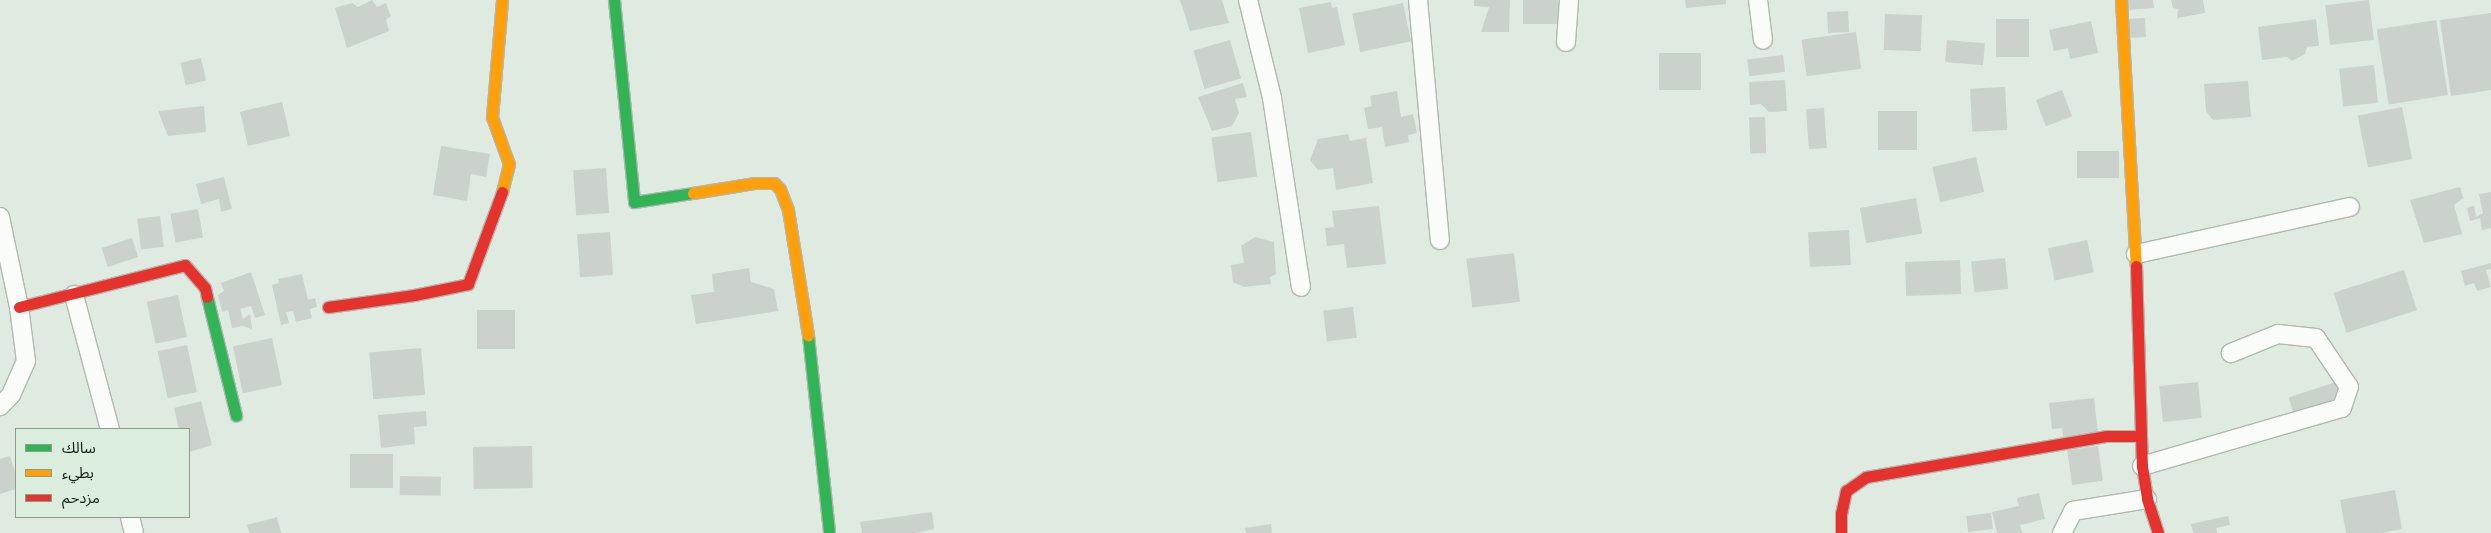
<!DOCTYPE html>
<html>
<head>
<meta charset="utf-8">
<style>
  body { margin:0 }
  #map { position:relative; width:2491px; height:533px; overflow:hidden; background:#dfeae0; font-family:Helvetica,"Noto Sans Arabic",sans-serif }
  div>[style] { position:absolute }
  .building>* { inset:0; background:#cbd2cb; transform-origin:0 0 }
  .roads { filter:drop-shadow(1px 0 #b0b8b1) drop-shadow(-1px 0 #b0b8b1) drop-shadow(0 1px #b0b8b1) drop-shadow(0 -1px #b0b8b1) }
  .street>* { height:18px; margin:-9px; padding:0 9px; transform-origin:9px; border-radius:9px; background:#fafcfa }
  .fast>* { height:11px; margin:-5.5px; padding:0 5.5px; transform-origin:5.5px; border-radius:5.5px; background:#30b455 }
  .slow>* { height:11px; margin:-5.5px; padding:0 5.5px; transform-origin:5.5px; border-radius:5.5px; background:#ff9f0a }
  .jam>* { height:11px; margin:-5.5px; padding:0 5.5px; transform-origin:5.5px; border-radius:5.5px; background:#e5322d }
  span { translate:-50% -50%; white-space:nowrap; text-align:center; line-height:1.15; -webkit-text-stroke:4px #dbeedd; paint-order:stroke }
  .legend { position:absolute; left:15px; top:428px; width:175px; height:90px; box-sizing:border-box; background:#dbeedd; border:1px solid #8d9b8e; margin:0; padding:6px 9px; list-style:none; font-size:15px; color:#171e17 }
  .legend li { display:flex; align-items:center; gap:10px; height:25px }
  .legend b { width:25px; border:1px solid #8d9b8e }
</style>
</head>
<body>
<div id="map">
  <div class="building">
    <i style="clip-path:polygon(372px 0,377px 7px,386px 3px,391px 17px,386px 19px,389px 31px,347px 48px,335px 8px,352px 3px,358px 7px)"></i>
    <i style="clip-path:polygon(1180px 0,1222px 0,1229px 23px,1190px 31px)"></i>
    <i style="clip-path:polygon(1474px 0,1510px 0,1509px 32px,1481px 32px,1489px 7px,1474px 6px)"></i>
    <i style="left:1523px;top:0;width:35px;height:24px"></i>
    <i style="clip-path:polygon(1685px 0,1726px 0,1726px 4px,1686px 8px)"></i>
    <i style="clip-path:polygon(2126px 0,2153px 0,2154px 8px,2127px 10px)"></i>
    <i style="clip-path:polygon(2171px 0,2203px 0,2205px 13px,2177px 18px,2178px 9px,2173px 8px)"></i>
    <i style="left:2369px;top:0;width:40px;height:44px;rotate:83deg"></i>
    <i style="clip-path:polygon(1331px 2px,1332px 8px,1337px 7px,1345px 45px,1308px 53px,1299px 8px)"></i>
    <i style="left:1403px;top:3px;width:39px;height:52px;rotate:78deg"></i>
    <i style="left:1848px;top:11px;width:21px;height:21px;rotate:87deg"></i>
    <i style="clip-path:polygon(2491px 13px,2491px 90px,2451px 96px,2440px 20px)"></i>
    <i style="left:1885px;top:14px;width:37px;height:36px;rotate:2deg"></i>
    <i style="left:2145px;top:18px;width:19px;height:18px;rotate:87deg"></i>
    <i style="left:1996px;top:19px;width:33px;height:38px"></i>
    <i style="clip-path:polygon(2316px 19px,2319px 46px,2307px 47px,2305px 54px,2292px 61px,2287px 57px,2262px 60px,2258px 27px)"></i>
    <i style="left:2436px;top:20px;width:76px;height:60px;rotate:81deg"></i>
    <i style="clip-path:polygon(2091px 21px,2098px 53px,2070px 59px,2068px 48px,2054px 51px,2049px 30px)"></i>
    <i style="left:1856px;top:32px;width:37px;height:55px;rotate:82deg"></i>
    <i style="left:1230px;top:40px;width:40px;height:38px;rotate:74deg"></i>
    <i style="left:1947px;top:40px;width:38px;height:22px;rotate:5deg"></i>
    <i style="left:1659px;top:53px;width:42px;height:37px"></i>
    <i style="left:1783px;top:55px;width:17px;height:36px;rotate:83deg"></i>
    <i style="left:201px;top:58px;width:23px;height:21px;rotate:77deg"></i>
    <i style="left:2374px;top:65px;width:38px;height:35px;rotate:84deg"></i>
    <i style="clip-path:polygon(1785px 80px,1787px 111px,1769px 112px,1761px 104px,1750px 105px,1749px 82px)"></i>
    <i style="clip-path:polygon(2248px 81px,2251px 117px,2213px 120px,2206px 111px,2204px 84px)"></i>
    <i style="clip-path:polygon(1243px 83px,1247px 97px,1235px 99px,1239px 113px,1232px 126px,1212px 131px,1198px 97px)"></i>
    <i style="left:2005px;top:87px;width:43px;height:35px;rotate:87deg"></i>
    <i style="left:2062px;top:90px;width:28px;height:28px;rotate:69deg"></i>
    <i style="clip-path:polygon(1397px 91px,1401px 117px,1413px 114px,1417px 133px,1408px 135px,1409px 142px,1385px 147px,1382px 127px,1368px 129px,1364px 108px,1372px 106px,1370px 96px)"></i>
    <i style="left:282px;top:102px;width:35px;height:43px;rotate:77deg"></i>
    <i style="clip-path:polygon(204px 106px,206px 132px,168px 136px,158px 111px)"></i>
    <i style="left:2402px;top:107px;width:53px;height:45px;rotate:79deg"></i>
    <i style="left:1824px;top:108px;width:40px;height:18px;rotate:86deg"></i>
    <i style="left:1878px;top:111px;width:39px;height:39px"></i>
    <i style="left:1765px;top:117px;width:36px;height:16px;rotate:88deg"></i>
    <i style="left:1251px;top:132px;width:45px;height:40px;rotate:82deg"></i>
    <i style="clip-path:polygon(1348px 134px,1350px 141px,1366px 138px,1373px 183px,1336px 190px,1333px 168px,1318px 170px,1310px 160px,1318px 139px)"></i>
    <i style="clip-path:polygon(441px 146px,490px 154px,486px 177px,471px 174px,467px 201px,433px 195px)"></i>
    <i style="left:2077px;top:151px;width:42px;height:27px"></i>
    <i style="left:1976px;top:157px;width:36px;height:45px;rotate:77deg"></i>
    <i style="left:606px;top:168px;width:45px;height:33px;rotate:86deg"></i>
    <i style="clip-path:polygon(224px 177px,232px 209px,221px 212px,219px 199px,201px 204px,196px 184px)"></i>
    <i style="clip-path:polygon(2460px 187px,2463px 198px,2454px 205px,2462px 234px,2424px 243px,2410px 200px)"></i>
    <i style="clip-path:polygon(2491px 192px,2491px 228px,2482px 230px,2480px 218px,2470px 221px,2467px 208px,2474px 206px,2476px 217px,2483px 213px,2479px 194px)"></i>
    <i style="left:1916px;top:198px;width:36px;height:57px;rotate:80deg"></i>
    <i style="clip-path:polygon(1379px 206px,1386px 264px,1347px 268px,1344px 244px,1327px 246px,1325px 228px,1334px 227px,1332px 211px)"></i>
    <i style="left:198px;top:209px;width:29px;height:28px;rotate:80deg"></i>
    <i style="left:160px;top:216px;width:31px;height:23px;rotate:83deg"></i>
    <i style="left:1849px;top:230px;width:35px;height:41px;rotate:87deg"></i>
    <i style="left:610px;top:232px;width:43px;height:33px;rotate:86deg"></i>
    <i style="clip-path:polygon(1255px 237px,1274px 242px,1276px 274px,1270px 277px,1271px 284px,1244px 287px,1233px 282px,1231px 265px,1244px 263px,1241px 246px)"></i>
    <i style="left:132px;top:238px;width:20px;height:32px;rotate:72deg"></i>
    <i style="left:2087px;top:240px;width:33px;height:40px;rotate:78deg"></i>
    <i style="left:1514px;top:253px;width:49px;height:48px;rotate:83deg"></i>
    <i style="left:2005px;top:258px;width:31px;height:34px;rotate:84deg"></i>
    <i style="left:1960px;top:260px;width:34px;height:55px;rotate:88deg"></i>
    <i style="clip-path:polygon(2491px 263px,2491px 269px,2486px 270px,2491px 287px,2477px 291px,2474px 283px,2465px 286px,2461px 271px)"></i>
    <i style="clip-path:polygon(749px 268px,751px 282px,774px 289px,778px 311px,696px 324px,691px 295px,714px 292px,712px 274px)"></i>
    <i style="left:2404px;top:270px;width:42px;height:74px;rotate:72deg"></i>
    <i style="clip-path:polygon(251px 272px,265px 315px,255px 318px,251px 306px,240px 309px,243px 319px,250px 314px,252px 329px,243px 326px,232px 328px,228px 310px,222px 312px,218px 295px,224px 291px,221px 283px)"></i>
    <i style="clip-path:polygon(302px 274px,308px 300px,315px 298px,317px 307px,310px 309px,312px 318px,296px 322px,293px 311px,286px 312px,289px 323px,281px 325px,272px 285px,279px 283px,278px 279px)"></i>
    <i style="left:178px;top:295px;width:43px;height:32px;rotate:78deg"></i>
    <i style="left:1353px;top:307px;width:31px;height:30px;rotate:83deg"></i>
    <i style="left:515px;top:310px;width:39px;height:38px;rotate:90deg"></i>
    <i style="left:272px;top:338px;width:48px;height:40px;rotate:78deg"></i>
    <i style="left:187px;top:345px;width:48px;height:30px;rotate:78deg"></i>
    <i style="left:421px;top:348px;width:47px;height:52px;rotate:85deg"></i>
    <i style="left:2198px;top:382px;width:36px;height:39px;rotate:84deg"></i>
    <i style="left:2336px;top:382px;width:23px;height:50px;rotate:72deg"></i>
    <i style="clip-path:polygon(2094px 398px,2098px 433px,2063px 437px,2062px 428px,2052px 429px,2049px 403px)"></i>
    <i style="clip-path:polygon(201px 401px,212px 445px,189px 452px,189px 429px,179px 429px,174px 408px)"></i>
    <i style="clip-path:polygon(426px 411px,427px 426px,414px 427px,415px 444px,381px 448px,378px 415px)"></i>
    <i style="left:532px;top:446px;width:42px;height:59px;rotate:89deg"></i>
    <i style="left:2098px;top:446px;width:35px;height:31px;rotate:82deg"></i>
    <i style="left:350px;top:454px;width:43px;height:34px"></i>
    <i style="clip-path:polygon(10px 456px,16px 475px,16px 489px,0 494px,0 459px)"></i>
    <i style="left:400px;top:476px;width:41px;height:19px;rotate:1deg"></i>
    <i style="clip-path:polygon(2395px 490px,2402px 529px,2381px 533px,2346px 533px,2340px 500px)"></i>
    <i style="clip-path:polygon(2039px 493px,2045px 519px,2020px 525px,2022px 533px,1997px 533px,1992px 512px,2019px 506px,2017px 498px)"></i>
    <i style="clip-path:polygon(932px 512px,934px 529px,915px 533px,862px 533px,860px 522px)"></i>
    <i style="left:1991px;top:513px;width:16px;height:25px;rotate:83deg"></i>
    <i style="clip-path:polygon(2228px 516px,2230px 525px,2216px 528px,2217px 533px,2193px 533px,2191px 524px)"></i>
    <i style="clip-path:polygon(277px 517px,281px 533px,249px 533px,247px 525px)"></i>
    <i style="clip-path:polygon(1271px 524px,1272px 533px,1246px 533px,1245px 528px)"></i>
  </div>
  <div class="roads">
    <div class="street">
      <i style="left:1248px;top:0;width:101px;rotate:76.2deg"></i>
      <i style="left:1272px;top:98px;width:191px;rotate:81.3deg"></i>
      <i style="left:1418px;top:0;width:241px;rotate:84.8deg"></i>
      <i style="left:1758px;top:0;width:40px;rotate:82.9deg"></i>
      <i style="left:1566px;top:42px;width:42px;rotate:-85.9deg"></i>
      <i style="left:0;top:217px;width:92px;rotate:78.1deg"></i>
      <i style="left:19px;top:307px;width:54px;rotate:82.6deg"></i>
      <i style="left:26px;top:361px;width:37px;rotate:114deg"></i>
      <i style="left:11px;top:395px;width:16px;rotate:135deg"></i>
      <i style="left:2136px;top:254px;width:219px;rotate:-12.4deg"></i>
      <i style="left:74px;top:295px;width:139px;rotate:75deg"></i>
      <i style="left:2142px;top:466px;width:208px;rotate:-16.2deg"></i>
      <i style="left:2342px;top:408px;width:22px;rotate:-72deg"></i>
      <i style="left:2349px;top:387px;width:59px;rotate:-124deg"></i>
      <i style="left:2316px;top:338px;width:38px;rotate:-174deg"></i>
      <i style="left:2278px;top:334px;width:51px;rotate:158deg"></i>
      <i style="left:130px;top:517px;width:16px;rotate:76deg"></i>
      <i style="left:2062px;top:533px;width:25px;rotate:-63deg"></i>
      <i style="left:2073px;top:511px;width:75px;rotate:-9.2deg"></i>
    </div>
    <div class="fast">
      <i style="left:614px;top:0;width:203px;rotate:84.3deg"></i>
      <i style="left:634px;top:202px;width:60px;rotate:-8.7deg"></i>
      <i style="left:207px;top:297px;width:122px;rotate:76.2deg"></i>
      <i style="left:808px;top:335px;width:197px;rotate:83.9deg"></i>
    </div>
    <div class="slow">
      <i style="left:2121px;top:0;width:266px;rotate:86.8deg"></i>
      <i style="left:502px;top:192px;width:29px;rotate:-76deg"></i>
      <i style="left:509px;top:164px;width:50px;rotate:-109.9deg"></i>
      <i style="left:492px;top:117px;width:117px;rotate:-85.1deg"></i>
      <i style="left:693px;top:193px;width:63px;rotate:-9.2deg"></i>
      <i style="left:755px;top:183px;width:19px"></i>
      <i style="left:774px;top:183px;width:8px;rotate:45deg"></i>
      <i style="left:780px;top:189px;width:22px;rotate:69deg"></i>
      <i style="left:788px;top:210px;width:127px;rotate:80.9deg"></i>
    </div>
    <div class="jam">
      <i style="left:2136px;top:266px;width:200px;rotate:88.3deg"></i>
      <i style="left:2142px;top:466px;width:33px;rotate:81deg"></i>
      <i style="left:2147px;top:499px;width:36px;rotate:72deg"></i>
      <i style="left:19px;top:307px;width:171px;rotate:-14.2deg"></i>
      <i style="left:185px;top:265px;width:30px;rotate:49deg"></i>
      <i style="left:205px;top:288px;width:9px;rotate:77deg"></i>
      <i style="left:328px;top:307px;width:87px;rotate:-7.9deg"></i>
      <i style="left:414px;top:295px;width:55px;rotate:-11.5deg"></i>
      <i style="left:468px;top:284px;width:98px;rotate:-69.7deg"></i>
      <i style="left:1841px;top:533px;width:19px;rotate:-90deg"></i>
      <i style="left:1841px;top:514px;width:24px;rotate:-78deg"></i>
      <i style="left:1846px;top:491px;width:24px;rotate:-35deg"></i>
      <i style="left:1866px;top:477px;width:243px;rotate:-9.7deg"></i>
      <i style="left:2106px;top:436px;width:35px"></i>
    </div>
  </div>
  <ul class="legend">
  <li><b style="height:6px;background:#30b455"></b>سالك</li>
  <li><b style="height:6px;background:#ff9f0a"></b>بطيء</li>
  <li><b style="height:6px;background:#e5322d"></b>مزدحم</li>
  </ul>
</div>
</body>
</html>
